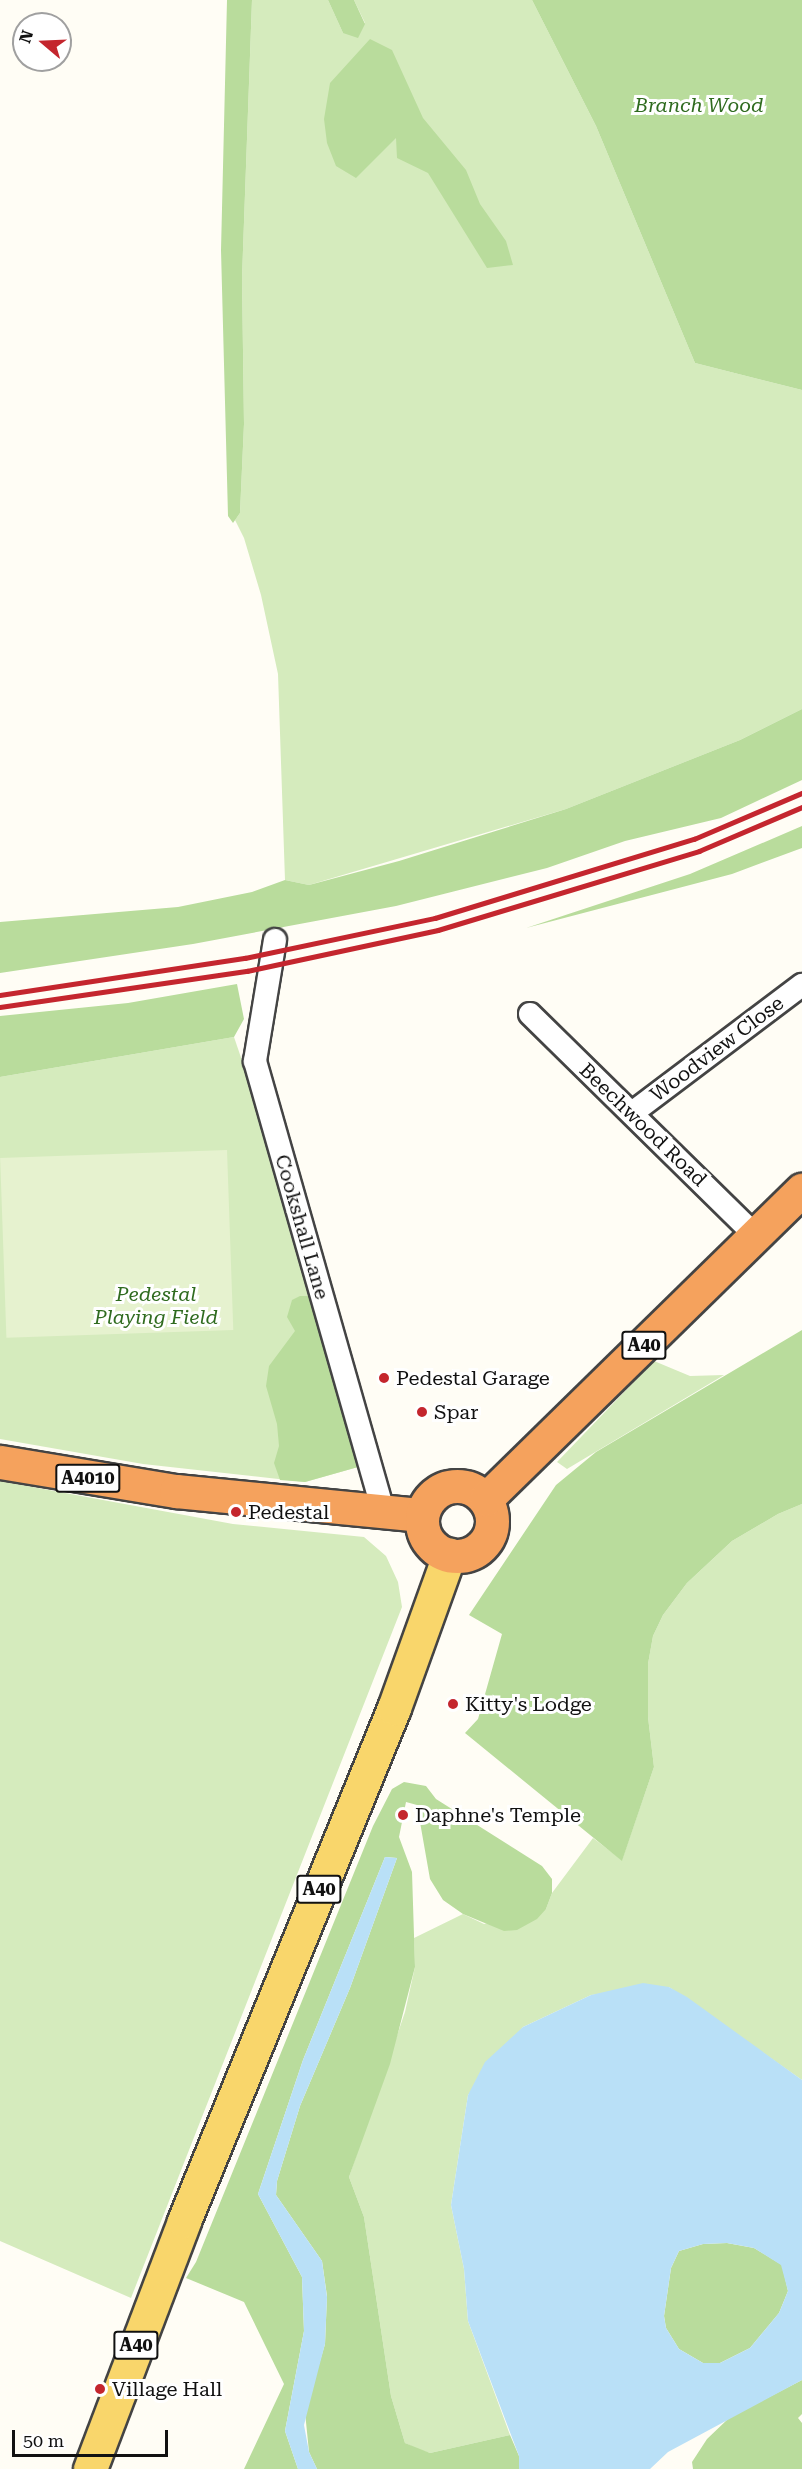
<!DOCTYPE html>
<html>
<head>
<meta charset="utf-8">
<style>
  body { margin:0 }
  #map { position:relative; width:802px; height:2469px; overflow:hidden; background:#fffdf5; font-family:"Roboto Serif",serif }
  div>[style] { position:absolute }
  .green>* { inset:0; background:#d5ebbd }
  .forest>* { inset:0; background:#b9dc9c }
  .pitch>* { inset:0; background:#e6f2cf; transform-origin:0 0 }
  .water>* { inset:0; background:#b9e0f7 }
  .roads { filter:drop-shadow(2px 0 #444) drop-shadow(-2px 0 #444) drop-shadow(0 2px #444) drop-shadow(0 -2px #444) }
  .street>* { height:22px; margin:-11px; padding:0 11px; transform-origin:11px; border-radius:11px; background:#fff }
  .primary>* { height:33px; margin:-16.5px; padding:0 16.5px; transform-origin:16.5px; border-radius:16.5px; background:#f9d66b }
  .highway>* { height:33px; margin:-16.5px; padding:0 16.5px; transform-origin:16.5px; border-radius:16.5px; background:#f5a25d }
  .highway>.ring { margin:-16.5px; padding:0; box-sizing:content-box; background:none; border:33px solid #f5a25d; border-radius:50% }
  .rail>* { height:4.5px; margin:-2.25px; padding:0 2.25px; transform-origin:2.25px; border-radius:2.25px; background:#c4262e }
  .dots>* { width:16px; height:16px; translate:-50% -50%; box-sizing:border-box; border:3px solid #fff; border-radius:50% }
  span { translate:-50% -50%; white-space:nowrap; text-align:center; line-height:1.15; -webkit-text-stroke:6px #fff; paint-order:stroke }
  .shield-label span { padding:2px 4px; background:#fff; border:2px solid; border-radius:4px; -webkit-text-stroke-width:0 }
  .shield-label { font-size:18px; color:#111; font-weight:700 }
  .park-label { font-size:20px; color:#2f6b1f; font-style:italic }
  .street-label { font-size:20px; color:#111 }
  .poi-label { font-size:20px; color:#111 }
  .left { translate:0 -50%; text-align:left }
  .north { position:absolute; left:12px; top:12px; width:60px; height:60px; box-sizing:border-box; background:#fff; border:2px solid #a0a0a0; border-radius:50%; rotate:289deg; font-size:16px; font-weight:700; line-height:24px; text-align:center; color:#111 }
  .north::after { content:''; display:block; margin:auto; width:21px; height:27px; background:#c4262e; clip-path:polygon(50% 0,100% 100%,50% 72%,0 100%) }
  .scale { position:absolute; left:12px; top:2430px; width:156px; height:27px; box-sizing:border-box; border:3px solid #111; border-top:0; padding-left:8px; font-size:18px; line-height:21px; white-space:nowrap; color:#111; -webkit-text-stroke:4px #fff; paint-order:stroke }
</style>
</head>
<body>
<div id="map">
  <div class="green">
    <i style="clip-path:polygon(252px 0,328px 0,343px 33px,365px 23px,354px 0,532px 0,596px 126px,695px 363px,802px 390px,802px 709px,740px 740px,566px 809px,309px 885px,285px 880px,278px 674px,261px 595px,244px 538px,235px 520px,240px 513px,244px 424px,242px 278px)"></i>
    <i style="clip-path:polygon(234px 1037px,287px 1193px,358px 1467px,305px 1482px,143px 1464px,0 1439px,0 1077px)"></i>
    <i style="clip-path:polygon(654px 1361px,690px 1376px,724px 1375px,567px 1469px,557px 1462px)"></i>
    <i style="clip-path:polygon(0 1481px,233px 1524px,364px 1537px,386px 1556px,398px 1582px,402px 1607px,131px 2298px,0 2241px)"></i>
    <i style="clip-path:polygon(802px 1504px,802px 2080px,669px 1987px,591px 1995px,523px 2027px,468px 2095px,451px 2205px,464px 2269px,468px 2321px,510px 2435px,430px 2453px,420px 2450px,405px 2443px,391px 2396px,364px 2217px,349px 2177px,405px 2012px,415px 1967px,414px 1938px,463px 1914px,484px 1924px,546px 1909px,552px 1893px,593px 1838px,622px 1860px,654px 1767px,648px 1717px,648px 1664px,653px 1636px,663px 1615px,687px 1583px,732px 1541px,778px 1514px)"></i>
  </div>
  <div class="forest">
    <i style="clip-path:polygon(227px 0,252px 0,242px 278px,244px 424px,240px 513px,233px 523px,228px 516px,221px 250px)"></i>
    <i style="clip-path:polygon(328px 0,354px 0,365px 24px,358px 38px,343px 33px)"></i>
    <i style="clip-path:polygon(532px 0,802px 0,802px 390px,695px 363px,596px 126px)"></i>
    <i style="clip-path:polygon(370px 39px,392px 50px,423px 118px,466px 170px,480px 204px,506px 241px,513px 265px,487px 268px,428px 173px,397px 158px,396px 138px,356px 178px,336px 166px,327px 143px,324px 119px,330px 83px)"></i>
    <i style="clip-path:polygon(802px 709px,802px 780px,721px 818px,625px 841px,547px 868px,396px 906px,193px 944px,0 973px,0 922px,178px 907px,252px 892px,285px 880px,309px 885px,399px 861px,566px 809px,740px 740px)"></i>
    <i style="clip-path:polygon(802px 826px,802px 848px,732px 874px,526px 928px,690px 874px)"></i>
    <i style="clip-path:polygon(237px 984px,244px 1019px,234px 1037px,0 1077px,0 1016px,128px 1003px)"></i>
    <i style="clip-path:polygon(300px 1296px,314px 1296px,358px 1467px,305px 1482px,280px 1480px,274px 1463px,279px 1446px,277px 1424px,266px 1386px,269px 1366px,295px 1331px,287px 1317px,292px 1300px)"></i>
    <i style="clip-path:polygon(802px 1330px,802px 1504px,778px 1514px,732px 1541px,687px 1583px,663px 1615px,653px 1636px,648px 1664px,648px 1717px,654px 1767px,622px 1861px,465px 1733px,478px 1719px,502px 1634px,469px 1615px,556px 1485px,596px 1452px)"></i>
    <i style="clip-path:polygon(404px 1782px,426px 1786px,436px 1799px,542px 1866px,552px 1879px,552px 1893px,546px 1909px,537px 1919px,517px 1930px,504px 1931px,463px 1914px,443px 1900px,430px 1879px,417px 1805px,406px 1802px,399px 1837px,412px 1872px,415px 1967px,390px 2064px,349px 2177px,364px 2217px,391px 2396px,405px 2443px,430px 2453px,510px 2435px,519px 2456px,519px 2469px,317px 2469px,309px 2452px,305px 2412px,325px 2344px,327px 2296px,322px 2261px,276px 2195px,277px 2181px,300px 2106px,350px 1988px,397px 1858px,385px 1857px,303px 2060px,258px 2194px,302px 2277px,304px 2331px,285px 2431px,298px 2469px,244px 2469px,284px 2384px,244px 2302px,186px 2278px,196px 2262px,373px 1826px,392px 1789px)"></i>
    <i style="clip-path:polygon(727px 2243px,754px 2248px,782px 2265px,788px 2291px,779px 2313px,750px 2348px,720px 2363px,703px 2363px,679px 2349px,666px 2328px,664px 2316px,671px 2268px,679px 2251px,703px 2244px)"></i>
    <i style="clip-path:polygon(802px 2380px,802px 2414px,798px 2418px,802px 2423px,802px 2469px,693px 2469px,692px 2462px,707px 2439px,729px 2418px)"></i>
  </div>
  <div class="pitch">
    <i style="left:227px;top:1150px;width:180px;height:227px;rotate:88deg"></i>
  </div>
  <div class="water">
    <i style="clip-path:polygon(385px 1857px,397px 1858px,350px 1988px,300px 2106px,277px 2181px,276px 2195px,322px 2261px,327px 2297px,325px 2344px,304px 2425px,309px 2452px,317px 2469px,298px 2469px,285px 2431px,304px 2331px,302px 2277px,258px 2194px,303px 2060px)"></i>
    <i style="clip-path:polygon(evenodd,643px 1983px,669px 1987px,687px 1997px,802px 2080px,802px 2380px,668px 2452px,650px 2469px,519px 2469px,519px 2456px,468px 2321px,464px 2269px,451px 2205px,468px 2095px,485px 2062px,523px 2027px,591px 1995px,643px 1983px,727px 2243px,754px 2248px,781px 2265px,788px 2291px,779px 2313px,750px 2348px,720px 2363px,703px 2363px,679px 2349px,666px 2328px,664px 2316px,671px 2268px,679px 2251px,703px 2244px,727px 2243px)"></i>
  </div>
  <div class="roads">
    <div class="street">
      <i style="left:275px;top:940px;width:123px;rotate:99.4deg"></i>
      <i style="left:255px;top:1061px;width:468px;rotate:74.1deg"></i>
      <i style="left:530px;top:1014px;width:317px;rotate:44.5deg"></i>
      <i style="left:632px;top:1113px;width:213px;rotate:-37deg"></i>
    </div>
    <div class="primary">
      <i style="left:90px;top:2469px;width:265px;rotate:-69.2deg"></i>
      <i style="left:184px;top:2221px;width:554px;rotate:-67.74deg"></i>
      <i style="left:394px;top:1708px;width:163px;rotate:-70.2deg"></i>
    </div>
    <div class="highway">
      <i style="left:0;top:1462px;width:178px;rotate:9.4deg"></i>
      <i style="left:176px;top:1491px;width:247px;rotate:5.6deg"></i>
      <i class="ring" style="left:422px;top:1486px;width:37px;height:37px"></i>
      <i style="left:486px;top:1499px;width:442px;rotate:-44.4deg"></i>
    </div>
  </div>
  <div class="rail">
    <i style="left:0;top:995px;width:248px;rotate:-8.6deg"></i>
    <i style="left:245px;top:958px;width:194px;rotate:-11.9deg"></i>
    <i style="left:435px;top:918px;width:271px;rotate:-17deg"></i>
    <i style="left:694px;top:839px;width:117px;rotate:-23.1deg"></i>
    <i style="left:0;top:1007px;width:250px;rotate:-8.3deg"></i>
    <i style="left:247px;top:971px;width:195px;rotate:-12.1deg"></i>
    <i style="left:438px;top:930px;width:273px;rotate:-16.8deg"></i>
    <i style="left:699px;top:851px;width:112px;rotate:-23.1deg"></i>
  </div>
  <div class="dots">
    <i style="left:384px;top:1378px;background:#c4262e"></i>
    <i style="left:422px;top:1412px;background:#c4262e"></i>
    <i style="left:236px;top:1512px;background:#c4262e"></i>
    <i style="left:453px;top:1704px;background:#c4262e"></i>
    <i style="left:403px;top:1815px;background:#c4262e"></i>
    <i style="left:100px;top:2389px;background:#c4262e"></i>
  </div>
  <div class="shield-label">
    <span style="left:644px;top:1345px">A40</span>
    <span style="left:88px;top:1478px">A4010</span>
    <span style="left:319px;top:1889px">A40</span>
    <span style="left:136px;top:2345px">A40</span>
  </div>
  <div class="park-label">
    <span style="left:699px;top:105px">Branch Wood</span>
    <span style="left:156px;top:1306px">Pedestal<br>Playing Field</span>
  </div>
  <div class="street-label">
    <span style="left:717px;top:1049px;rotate:-37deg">Woodview Close</span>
    <span style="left:643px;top:1125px;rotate:44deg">Beechwood Road</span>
    <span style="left:302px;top:1227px;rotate:74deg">Cookshall Lane</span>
  </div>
  <div class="poi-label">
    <span class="left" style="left:396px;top:1378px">Pedestal Garage</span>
    <span class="left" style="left:434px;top:1412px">Spar</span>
    <span class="left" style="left:248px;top:1512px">Pedestal</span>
    <span class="left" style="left:465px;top:1704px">Kitty's Lodge</span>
    <span class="left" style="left:415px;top:1815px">Daphne's Temple</span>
    <span class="left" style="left:112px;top:2389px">Village Hall</span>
  </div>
  <div class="north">N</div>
  <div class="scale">50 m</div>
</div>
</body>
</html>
